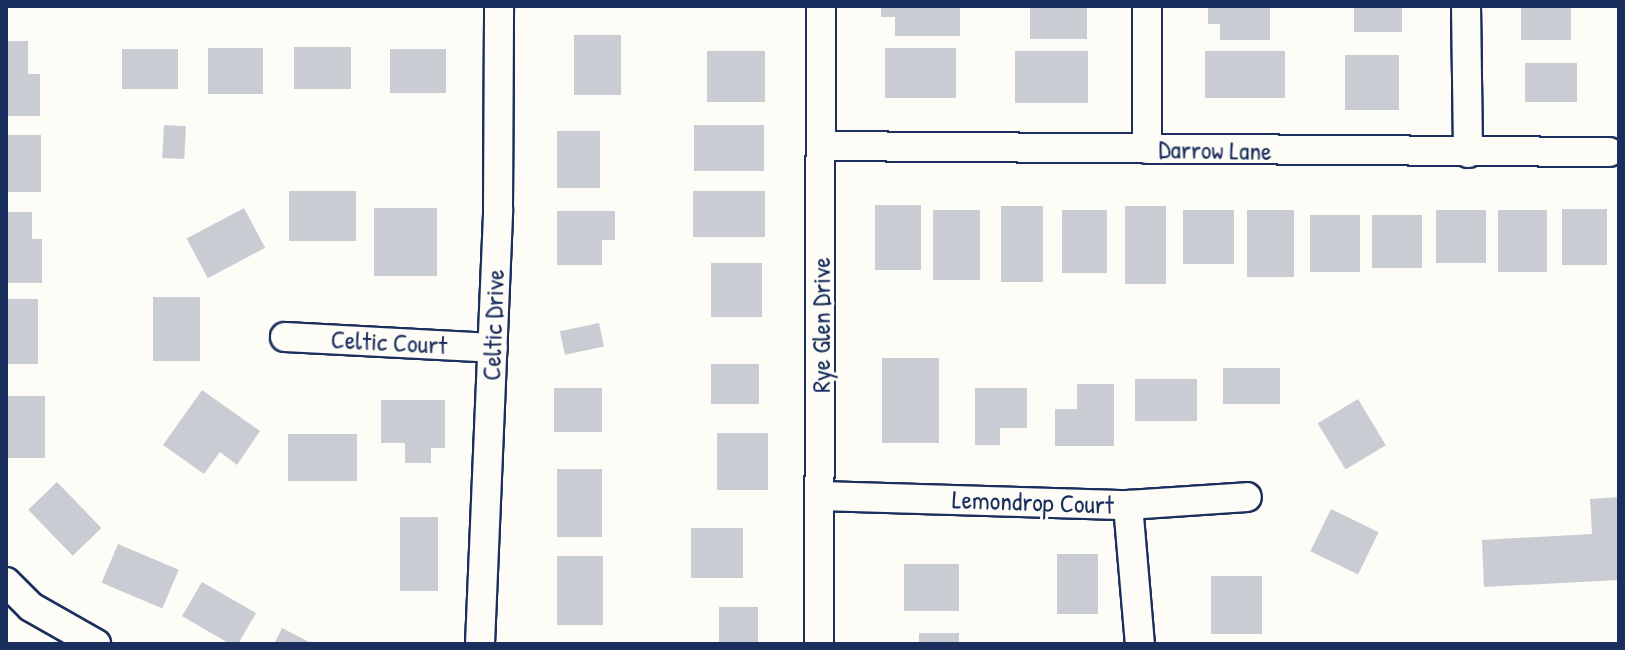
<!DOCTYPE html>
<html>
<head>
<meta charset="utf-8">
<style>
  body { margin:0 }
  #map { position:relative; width:1625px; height:650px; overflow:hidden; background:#fdfcf7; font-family:"Patrick Hand",sans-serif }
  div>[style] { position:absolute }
  .building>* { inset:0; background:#c9ccd3; transform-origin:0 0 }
  .roads { filter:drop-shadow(2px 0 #1b2f5e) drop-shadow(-2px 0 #1b2f5e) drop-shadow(0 2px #1b2f5e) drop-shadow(0 -2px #1b2f5e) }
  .street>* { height:28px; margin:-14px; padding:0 14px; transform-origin:14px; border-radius:14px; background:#fdfcf7 }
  span { translate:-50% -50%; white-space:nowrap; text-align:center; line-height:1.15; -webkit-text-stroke:6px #fdfcf7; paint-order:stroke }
  .street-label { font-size:26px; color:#1b2f5e }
  .frame { position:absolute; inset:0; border:8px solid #1b2f5e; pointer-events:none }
</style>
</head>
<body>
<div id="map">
  <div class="building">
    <i style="clip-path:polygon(881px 6px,960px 6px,960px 36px,895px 36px,895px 17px,881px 17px)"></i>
    <i style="left:1030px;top:6px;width:57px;height:33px"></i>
    <i style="clip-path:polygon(1208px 6px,1270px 6px,1270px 40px,1220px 40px,1220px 24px,1208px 24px)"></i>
    <i style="left:1354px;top:6px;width:48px;height:26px"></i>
    <i style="left:1521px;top:6px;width:50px;height:34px"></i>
    <i style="left:574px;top:35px;width:47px;height:60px"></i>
    <i style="clip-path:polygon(6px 41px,28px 41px,28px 74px,40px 74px,40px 116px,6px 116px)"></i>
    <i style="left:294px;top:47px;width:57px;height:42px"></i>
    <i style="left:208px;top:48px;width:55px;height:46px"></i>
    <i style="left:885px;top:48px;width:71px;height:50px"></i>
    <i style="left:122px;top:49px;width:56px;height:40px"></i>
    <i style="left:390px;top:49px;width:56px;height:44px"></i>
    <i style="left:707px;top:51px;width:58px;height:51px"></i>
    <i style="left:1088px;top:51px;width:52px;height:73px;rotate:90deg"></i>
    <i style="left:1205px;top:51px;width:80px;height:47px"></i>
    <i style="left:1345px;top:55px;width:54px;height:55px"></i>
    <i style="left:1525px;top:63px;width:52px;height:39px"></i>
    <i style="left:164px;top:125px;width:22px;height:33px;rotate:3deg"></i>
    <i style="left:694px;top:125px;width:70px;height:46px"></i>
    <i style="left:557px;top:131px;width:43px;height:57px"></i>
    <i style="left:6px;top:135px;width:35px;height:57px"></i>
    <i style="left:289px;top:191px;width:67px;height:50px"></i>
    <i style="left:693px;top:191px;width:72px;height:46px"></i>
    <i style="left:875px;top:205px;width:46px;height:65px"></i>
    <i style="left:1001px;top:206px;width:42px;height:76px"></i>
    <i style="left:1125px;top:206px;width:41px;height:78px"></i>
    <i style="left:244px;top:208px;width:45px;height:65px;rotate:62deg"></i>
    <i style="left:374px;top:208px;width:63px;height:68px"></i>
    <i style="left:1562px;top:209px;width:45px;height:56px"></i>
    <i style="left:933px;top:210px;width:47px;height:70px"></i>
    <i style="left:1062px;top:210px;width:45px;height:63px"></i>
    <i style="left:1183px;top:210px;width:51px;height:54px"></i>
    <i style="left:1247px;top:210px;width:47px;height:67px"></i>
    <i style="left:1436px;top:210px;width:50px;height:53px"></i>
    <i style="left:1498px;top:210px;width:49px;height:62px"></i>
    <i style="clip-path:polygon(557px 211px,615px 211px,615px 240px,602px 240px,602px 265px,557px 265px)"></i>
    <i style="clip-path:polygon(6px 212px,32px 212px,32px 239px,42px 239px,42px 283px,6px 283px)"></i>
    <i style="left:1310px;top:215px;width:50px;height:57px"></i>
    <i style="left:1372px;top:215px;width:50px;height:53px"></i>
    <i style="left:711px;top:263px;width:51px;height:54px"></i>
    <i style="left:153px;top:297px;width:47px;height:64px"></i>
    <i style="left:6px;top:299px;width:32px;height:65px"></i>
    <i style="left:599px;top:323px;width:24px;height:40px;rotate:78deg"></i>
    <i style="left:882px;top:358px;width:57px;height:85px"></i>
    <i style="left:711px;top:364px;width:48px;height:40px"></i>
    <i style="left:1223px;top:368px;width:57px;height:36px"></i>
    <i style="left:1135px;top:379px;width:62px;height:42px"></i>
    <i style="clip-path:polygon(1077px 384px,1114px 384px,1114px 446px,1055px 446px,1055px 409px,1077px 409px)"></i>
    <i style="left:554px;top:388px;width:48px;height:44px"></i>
    <i style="clip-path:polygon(975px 388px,1027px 388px,1027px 428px,1000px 428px,1000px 445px,975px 445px)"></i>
    <i style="clip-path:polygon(202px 390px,260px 431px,237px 465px,220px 452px,204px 474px,163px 445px)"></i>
    <i style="left:6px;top:396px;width:39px;height:62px"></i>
    <i style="left:1358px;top:399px;width:54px;height:47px;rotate:59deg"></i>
    <i style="clip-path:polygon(381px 400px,445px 400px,445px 448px,431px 448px,431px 463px,405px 463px,405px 443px,381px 443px)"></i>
    <i style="left:717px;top:433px;width:51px;height:57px"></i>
    <i style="left:288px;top:434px;width:69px;height:47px"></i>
    <i style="left:557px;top:469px;width:45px;height:68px"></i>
    <i style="left:57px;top:482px;width:64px;height:40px;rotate:46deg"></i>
    <i style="clip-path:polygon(1619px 497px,1619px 580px,1484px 587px,1482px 540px,1592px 534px,1590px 499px)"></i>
    <i style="left:1331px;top:509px;width:53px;height:47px;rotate:26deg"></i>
    <i style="left:400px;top:517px;width:38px;height:74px"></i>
    <i style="left:691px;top:528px;width:52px;height:50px"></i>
    <i style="left:118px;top:544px;width:66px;height:42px;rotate:23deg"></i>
    <i style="left:1057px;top:554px;width:41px;height:60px"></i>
    <i style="left:557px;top:556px;width:46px;height:69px"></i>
    <i style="left:904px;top:564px;width:55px;height:47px"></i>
    <i style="left:1211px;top:576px;width:51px;height:58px"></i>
    <i style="clip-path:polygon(202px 582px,256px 613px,238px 644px,230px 644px,182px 616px)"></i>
    <i style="left:719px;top:607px;width:39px;height:37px"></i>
    <i style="clip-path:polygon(282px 628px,313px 644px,274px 644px)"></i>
    <i style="left:919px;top:633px;width:40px;height:11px"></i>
  </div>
  <div class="roads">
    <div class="street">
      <i style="left:1147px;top:6px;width:143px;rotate:90deg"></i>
      <i style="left:1466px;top:6px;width:147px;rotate:89.2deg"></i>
      <i style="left:822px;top:146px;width:787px;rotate:0.44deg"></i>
      <i style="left:285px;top:337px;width:208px;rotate:3deg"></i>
      <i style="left:820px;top:496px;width:308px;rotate:1.7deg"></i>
      <i style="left:1128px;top:505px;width:119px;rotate:-3.8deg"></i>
      <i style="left:1128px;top:505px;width:140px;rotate:85.1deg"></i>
      <i style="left:6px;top:582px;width:35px;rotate:45deg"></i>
      <i style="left:31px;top:607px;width:75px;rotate:29.6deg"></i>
      <i style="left:480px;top:644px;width:435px;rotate:-87.6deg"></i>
      <i style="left:498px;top:209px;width:203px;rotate:-89.7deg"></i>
      <i style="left:819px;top:644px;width:638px;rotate:-89.82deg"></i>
    </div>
  </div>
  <div class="street-label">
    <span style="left:1215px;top:150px;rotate:1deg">Darrow Lane</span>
    <span style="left:493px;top:325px;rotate:-88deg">Celtic Drive</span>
    <span style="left:821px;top:325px;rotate:-90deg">Rye Glen Drive</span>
    <span style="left:389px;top:342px;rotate:3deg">Celtic Court</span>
    <span style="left:1033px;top:502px;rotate:2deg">Lemondrop Court</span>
  </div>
  <div class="frame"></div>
</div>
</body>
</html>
